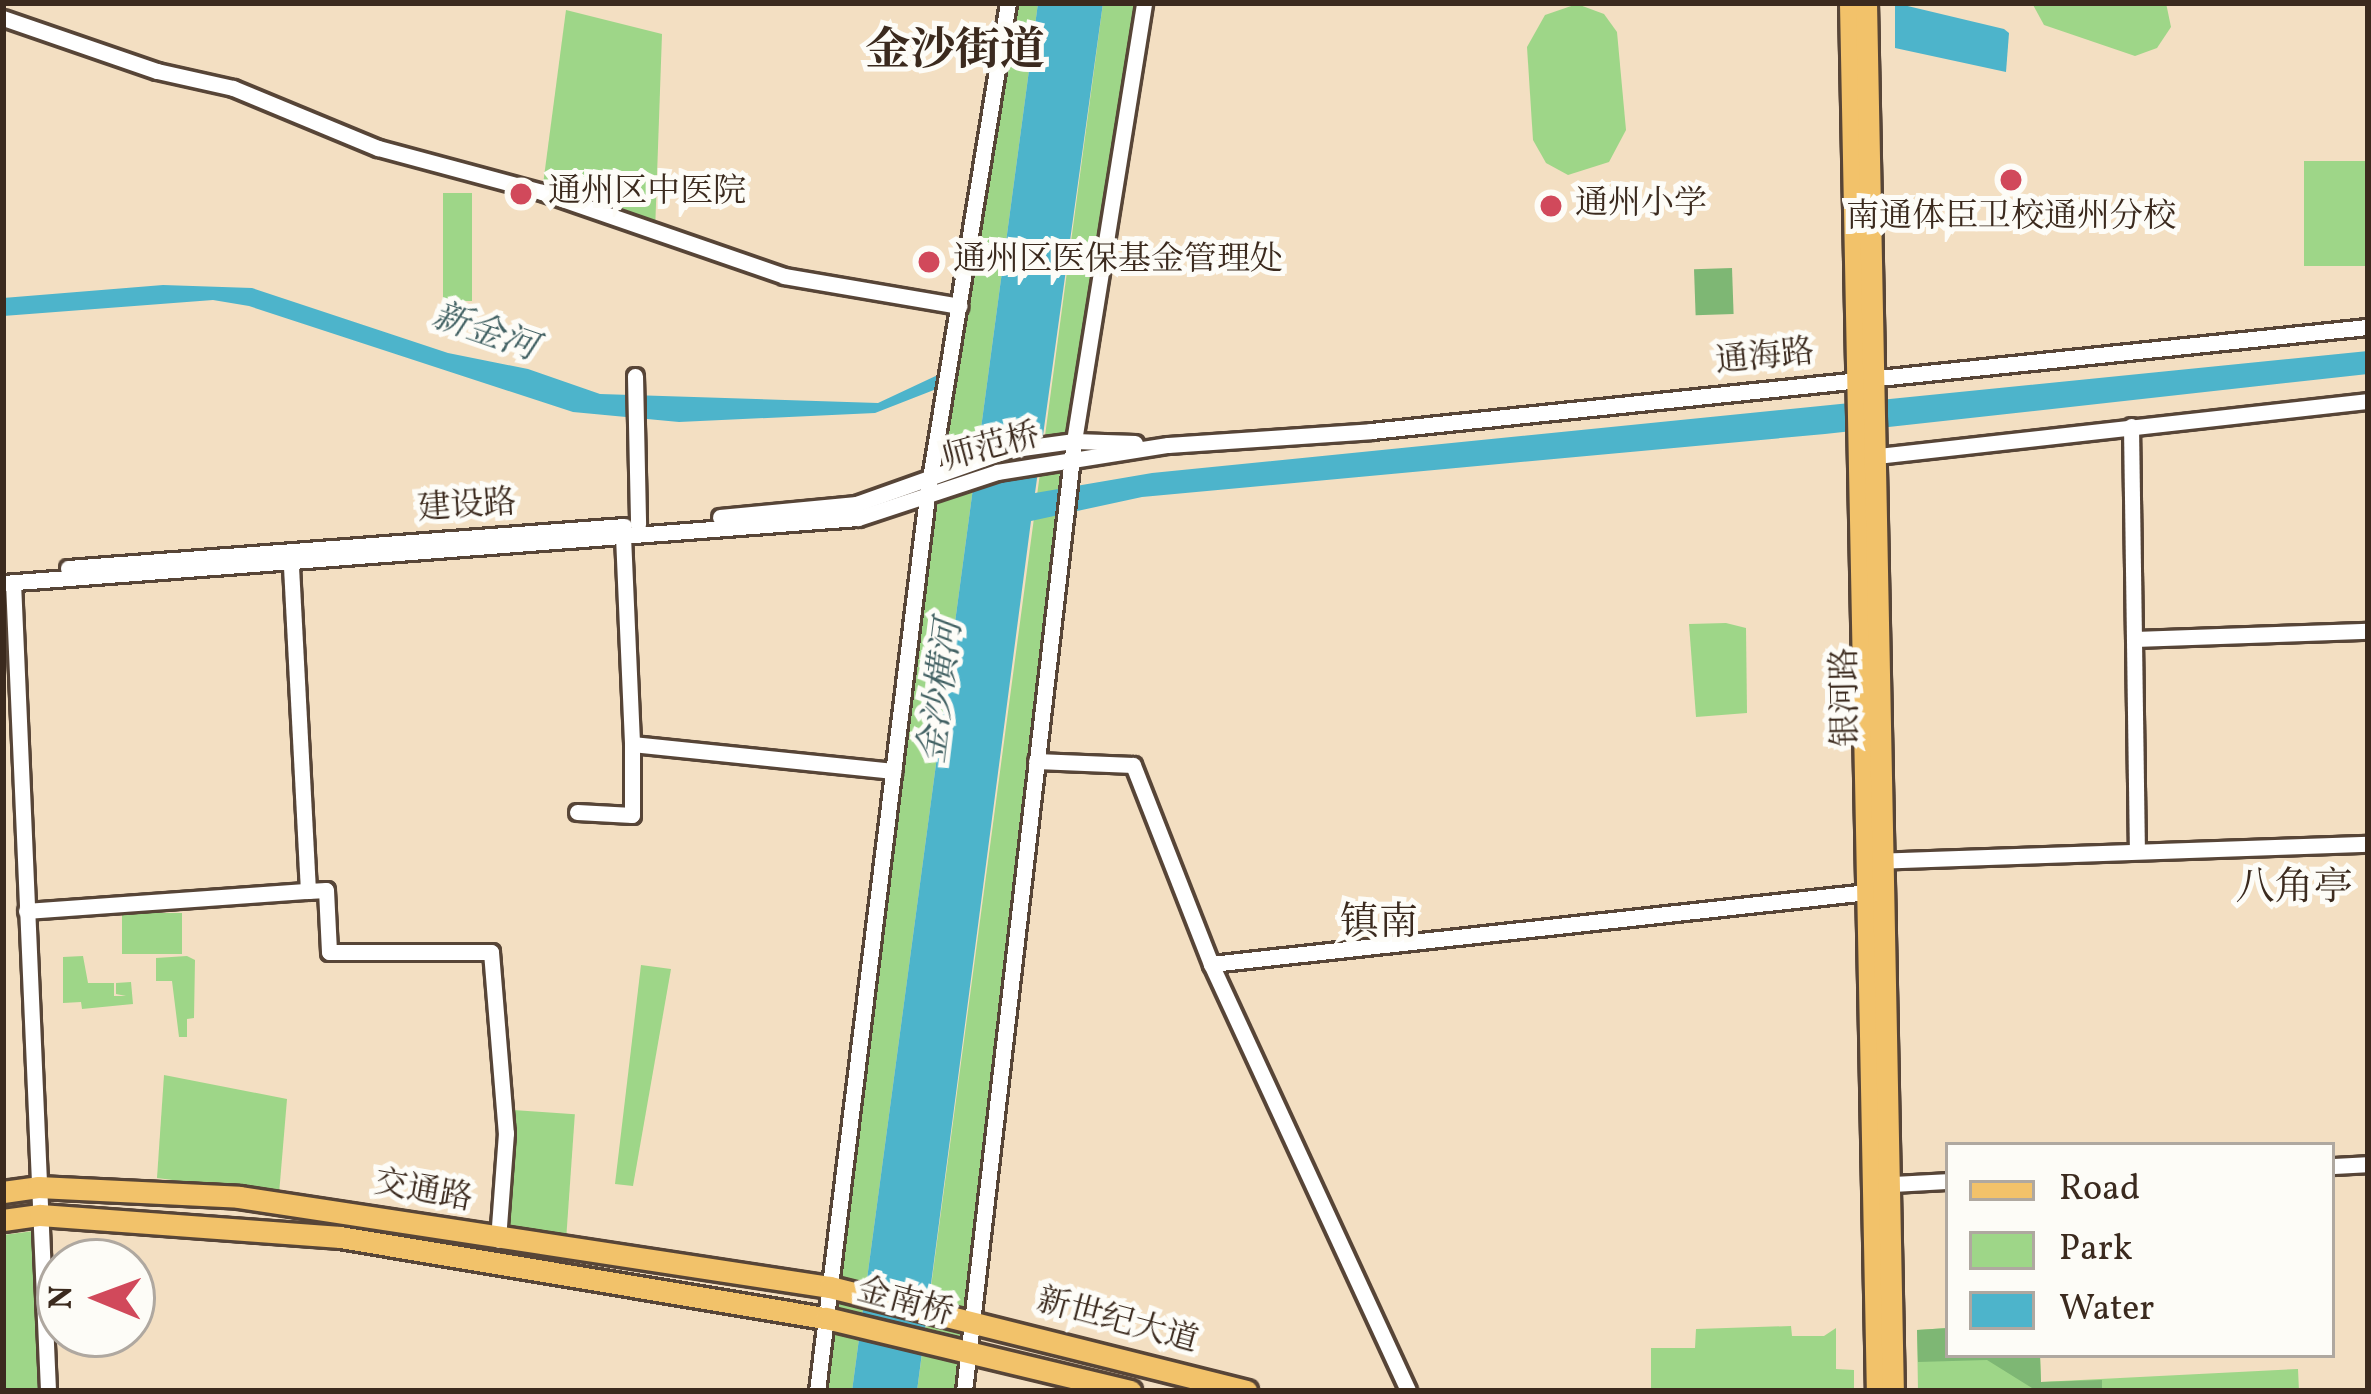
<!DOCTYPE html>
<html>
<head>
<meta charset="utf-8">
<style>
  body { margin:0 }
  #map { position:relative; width:2371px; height:1394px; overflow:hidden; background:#f3dfc2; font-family:Vollkorn,"Noto Serif SC",serif }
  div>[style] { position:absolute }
  .green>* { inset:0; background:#9ed688; transform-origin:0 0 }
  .forest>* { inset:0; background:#7eb774; transform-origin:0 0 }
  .water>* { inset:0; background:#4db4cb }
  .roads { filter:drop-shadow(3px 0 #574537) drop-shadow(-3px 0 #574537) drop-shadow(0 3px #574537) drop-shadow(0 -3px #574537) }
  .minor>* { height:15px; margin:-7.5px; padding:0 7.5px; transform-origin:7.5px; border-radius:7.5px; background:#fff }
  .major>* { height:21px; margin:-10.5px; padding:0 10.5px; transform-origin:10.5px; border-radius:10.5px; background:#f2c26a }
  .dots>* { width:33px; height:33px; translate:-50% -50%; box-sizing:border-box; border:6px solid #fdfcf7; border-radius:50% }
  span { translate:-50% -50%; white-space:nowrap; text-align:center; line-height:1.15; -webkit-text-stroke:10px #fdfcf7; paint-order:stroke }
  .poi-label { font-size:33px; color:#3b2a1e }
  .left { translate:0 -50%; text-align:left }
  .street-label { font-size:33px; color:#3b2a1e }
  .water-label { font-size:36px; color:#426163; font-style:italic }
  .quarter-label { font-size:39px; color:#3b2a1e }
  .district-label { font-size:45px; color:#3b2a1e; font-weight:700 }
  .frame { position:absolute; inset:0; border:6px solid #3b2a1e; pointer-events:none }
  .legend { position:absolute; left:1945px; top:1142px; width:390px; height:216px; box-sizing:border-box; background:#fdfcf7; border:3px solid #afa8a0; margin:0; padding:15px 21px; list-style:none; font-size:36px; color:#3b2a1e }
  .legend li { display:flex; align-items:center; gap:24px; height:60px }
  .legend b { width:60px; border:3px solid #afa8a0 }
  .north { position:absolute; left:36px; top:1238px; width:120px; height:120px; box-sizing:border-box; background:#fdfcf7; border:3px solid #afa8a0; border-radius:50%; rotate:271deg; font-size:33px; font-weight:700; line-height:48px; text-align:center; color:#3b2a1e }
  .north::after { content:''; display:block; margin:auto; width:42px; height:54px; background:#d1495b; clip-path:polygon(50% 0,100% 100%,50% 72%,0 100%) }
</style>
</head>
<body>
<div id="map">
  <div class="green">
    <i style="clip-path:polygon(1008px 3px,1038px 3px,852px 1391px,816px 1391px,927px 497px)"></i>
    <i style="clip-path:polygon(1103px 3px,1144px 3px,1074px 441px,964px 1391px,917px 1391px)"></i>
    <i style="clip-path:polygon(2032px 3px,2166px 3px,2171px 27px,2157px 48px,2135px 56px,2044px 25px)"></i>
    <i style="clip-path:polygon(1577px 4px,1604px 14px,1617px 32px,1626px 130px,1609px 162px,1568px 175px,1546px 163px,1533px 140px,1527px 47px,1545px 15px)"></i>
    <i style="clip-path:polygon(566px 10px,662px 34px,655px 232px,542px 192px)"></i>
    <i style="left:2304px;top:161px;width:64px;height:105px"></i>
    <i style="left:443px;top:193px;width:29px;height:108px"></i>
    <i style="clip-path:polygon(1726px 623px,1746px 628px,1747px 713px,1696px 717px,1689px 624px)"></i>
    <i style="left:182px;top:913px;width:41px;height:60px;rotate:90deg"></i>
    <i style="clip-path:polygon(83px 956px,88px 983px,114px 983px,114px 996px,126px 996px,116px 994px,116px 983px,131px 982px,133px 1004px,82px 1009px,81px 1002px,63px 1003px,63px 957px)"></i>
    <i style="clip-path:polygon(187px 956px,195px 960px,194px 1018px,187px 1019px,187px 1037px,179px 1037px,172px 981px,156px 981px,156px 958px)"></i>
    <i style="clip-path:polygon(641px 965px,671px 969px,633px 1186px,615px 1184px)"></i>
    <i style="clip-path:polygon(164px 1075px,287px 1099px,279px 1194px,157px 1178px)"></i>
    <i style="left:513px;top:1110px;width:62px;height:122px;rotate:4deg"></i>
    <i style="clip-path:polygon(34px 1231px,44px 1391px,3px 1391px,3px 1235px)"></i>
    <i style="clip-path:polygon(1791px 1326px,1792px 1336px,1824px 1336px,1836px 1328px,1836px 1369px,1854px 1370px,1854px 1391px,1651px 1391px,1651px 1348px,1695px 1348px,1696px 1329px)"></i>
    <i style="clip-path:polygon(1948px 1328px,1948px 1355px,2040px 1355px,2041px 1382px,2298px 1369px,2299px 1391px,1918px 1391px,1917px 1330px)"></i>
  </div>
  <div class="forest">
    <i style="left:1732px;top:268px;width:46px;height:38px;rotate:88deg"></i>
    <i style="clip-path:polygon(1948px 1328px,1948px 1355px,2040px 1355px,2041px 1382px,2102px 1380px,2102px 1391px,2037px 1391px,1987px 1360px,1918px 1362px,1917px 1330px)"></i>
  </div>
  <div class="water">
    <i style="clip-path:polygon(1038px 3px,1103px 3px,1035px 493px,1152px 473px,2368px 351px,2368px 374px,1825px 434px,1142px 497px,1031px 521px,917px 1391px,852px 1391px)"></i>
    <i style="clip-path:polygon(1895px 3px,2004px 29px,2009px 33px,2006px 72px,1895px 48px)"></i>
    <i style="clip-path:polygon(163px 285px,252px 288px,448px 353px,528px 369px,600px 394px,878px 403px,942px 373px,939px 388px,875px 413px,679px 422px,573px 412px,249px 306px,213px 300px,3px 316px,3px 298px)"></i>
  </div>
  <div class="roads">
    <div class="minor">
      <i style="left:3px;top:18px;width:163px;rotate:19deg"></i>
      <i style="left:157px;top:71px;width:78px;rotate:12.6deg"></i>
      <i style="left:233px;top:88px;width:157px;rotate:22.5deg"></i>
      <i style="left:378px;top:148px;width:170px;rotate:15deg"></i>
      <i style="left:542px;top:192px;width:256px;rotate:19.1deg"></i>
      <i style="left:784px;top:276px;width:178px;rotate:9.7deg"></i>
      <i style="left:635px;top:376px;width:148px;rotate:88.8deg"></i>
      <i style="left:2131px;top:426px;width:424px;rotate:89.2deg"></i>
      <i style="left:1877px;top:456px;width:494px;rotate:-6.4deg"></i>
      <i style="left:720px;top:517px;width:137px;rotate:-5.5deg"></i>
      <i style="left:856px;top:504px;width:161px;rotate:-19.6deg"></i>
      <i style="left:1008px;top:450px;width:67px;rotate:-7.8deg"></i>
      <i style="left:1074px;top:441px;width:61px;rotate:1.9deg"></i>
      <i style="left:623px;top:536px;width:208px;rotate:87.5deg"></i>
      <i style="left:632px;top:744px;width:263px;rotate:5.9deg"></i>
      <i style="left:68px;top:568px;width:558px;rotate:-4.32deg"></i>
      <i style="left:13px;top:582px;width:810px;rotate:87.52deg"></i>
      <i style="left:3px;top:583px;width:857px;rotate:-4.35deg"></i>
      <i style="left:858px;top:518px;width:146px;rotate:-18.3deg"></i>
      <i style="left:997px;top:472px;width:173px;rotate:-9deg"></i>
      <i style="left:1168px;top:445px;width:203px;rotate:-3.9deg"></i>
      <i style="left:1371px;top:431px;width:1002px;rotate:-5.96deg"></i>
      <i style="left:2135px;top:639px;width:233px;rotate:-2deg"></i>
      <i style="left:1036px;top:761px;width:97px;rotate:2.4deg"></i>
      <i style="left:1133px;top:765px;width:214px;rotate:68.6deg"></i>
      <i style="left:1211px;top:964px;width:470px;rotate:65.2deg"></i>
      <i style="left:577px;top:812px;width:55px;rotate:3.1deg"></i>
      <i style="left:632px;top:815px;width:71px;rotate:-90deg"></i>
      <i style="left:1873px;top:861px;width:495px;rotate:-2deg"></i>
      <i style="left:308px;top:891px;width:18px;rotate:-3deg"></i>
      <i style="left:326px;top:890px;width:62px;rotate:87.2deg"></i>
      <i style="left:329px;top:952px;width:162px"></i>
      <i style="left:491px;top:952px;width:182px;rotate:85.3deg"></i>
      <i style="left:506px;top:1133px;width:107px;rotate:94.3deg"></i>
      <i style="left:26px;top:911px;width:283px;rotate:-4.1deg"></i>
      <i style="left:308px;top:891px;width:326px;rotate:-93deg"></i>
      <i style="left:1211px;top:964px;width:669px;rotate:-6.26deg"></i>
      <i style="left:2332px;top:1166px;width:36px;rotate:-3deg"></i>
      <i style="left:1891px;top:1184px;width:57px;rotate:-3deg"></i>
      <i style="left:817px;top:1391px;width:901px;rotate:-82.99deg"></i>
      <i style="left:927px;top:497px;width:501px;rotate:-80.69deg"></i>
      <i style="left:964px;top:1391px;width:956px;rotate:-83.4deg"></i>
      <i style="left:1074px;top:441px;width:444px;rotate:-80.9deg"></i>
    </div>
    <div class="major">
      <i style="left:1850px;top:3px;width:1388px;rotate:88.89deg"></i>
      <i style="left:1866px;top:3px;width:1388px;rotate:88.89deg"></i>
      <i style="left:3px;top:1192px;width:35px;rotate:-8deg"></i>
      <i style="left:38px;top:1187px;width:201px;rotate:2.8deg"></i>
      <i style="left:239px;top:1197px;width:598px;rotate:8.66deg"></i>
      <i style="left:830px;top:1287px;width:429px;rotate:14deg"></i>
      <i style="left:3px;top:1220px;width:37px;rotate:-8deg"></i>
      <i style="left:40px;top:1215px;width:301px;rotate:4.2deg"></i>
      <i style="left:340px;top:1237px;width:493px;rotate:9.5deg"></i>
      <i style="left:826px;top:1318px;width:313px;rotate:13.5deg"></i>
    </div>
  </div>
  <div class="dots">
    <i style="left:2011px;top:180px;background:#d1495b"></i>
    <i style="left:521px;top:194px;background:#d1495b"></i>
    <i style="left:1551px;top:206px;background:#d1495b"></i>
    <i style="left:929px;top:262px;background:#d1495b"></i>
  </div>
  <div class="poi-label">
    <span class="left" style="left:548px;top:194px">通州区中医院</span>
    <span class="left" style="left:1575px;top:206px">通州小学</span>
    <span style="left:2011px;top:219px">南通体臣卫校通州分校</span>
    <span class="left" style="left:953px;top:262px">通州区医保基金管理处</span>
  </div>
  <div class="street-label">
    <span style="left:1765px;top:359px;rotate:-6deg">通海路</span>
    <span style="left:992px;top:449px;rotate:-15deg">师范桥</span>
    <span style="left:467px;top:508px;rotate:-4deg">建设路</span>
    <span style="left:1848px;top:697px;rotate:-91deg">银河路</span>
    <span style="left:423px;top:1193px;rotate:10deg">交通路</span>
    <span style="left:905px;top:1304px;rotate:15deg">金南桥</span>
    <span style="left:1117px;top:1323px;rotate:15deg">新世纪大道</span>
  </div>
  <div class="water-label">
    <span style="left:484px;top:334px;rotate:19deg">新金河</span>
    <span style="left:943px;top:692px;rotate:-83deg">金沙横河</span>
  </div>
  <div class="quarter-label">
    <span style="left:2294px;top:889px">八角亭</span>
    <span style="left:1379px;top:924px">镇南</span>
  </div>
  <div class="district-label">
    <span style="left:955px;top:53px">金沙街道</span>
  </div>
  <div class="frame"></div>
  <ul class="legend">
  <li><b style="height:15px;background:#f2c26a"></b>Road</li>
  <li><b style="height:33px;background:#9ed688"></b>Park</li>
  <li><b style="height:33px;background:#4db4cb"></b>Water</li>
  </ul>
  <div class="north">N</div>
</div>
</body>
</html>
